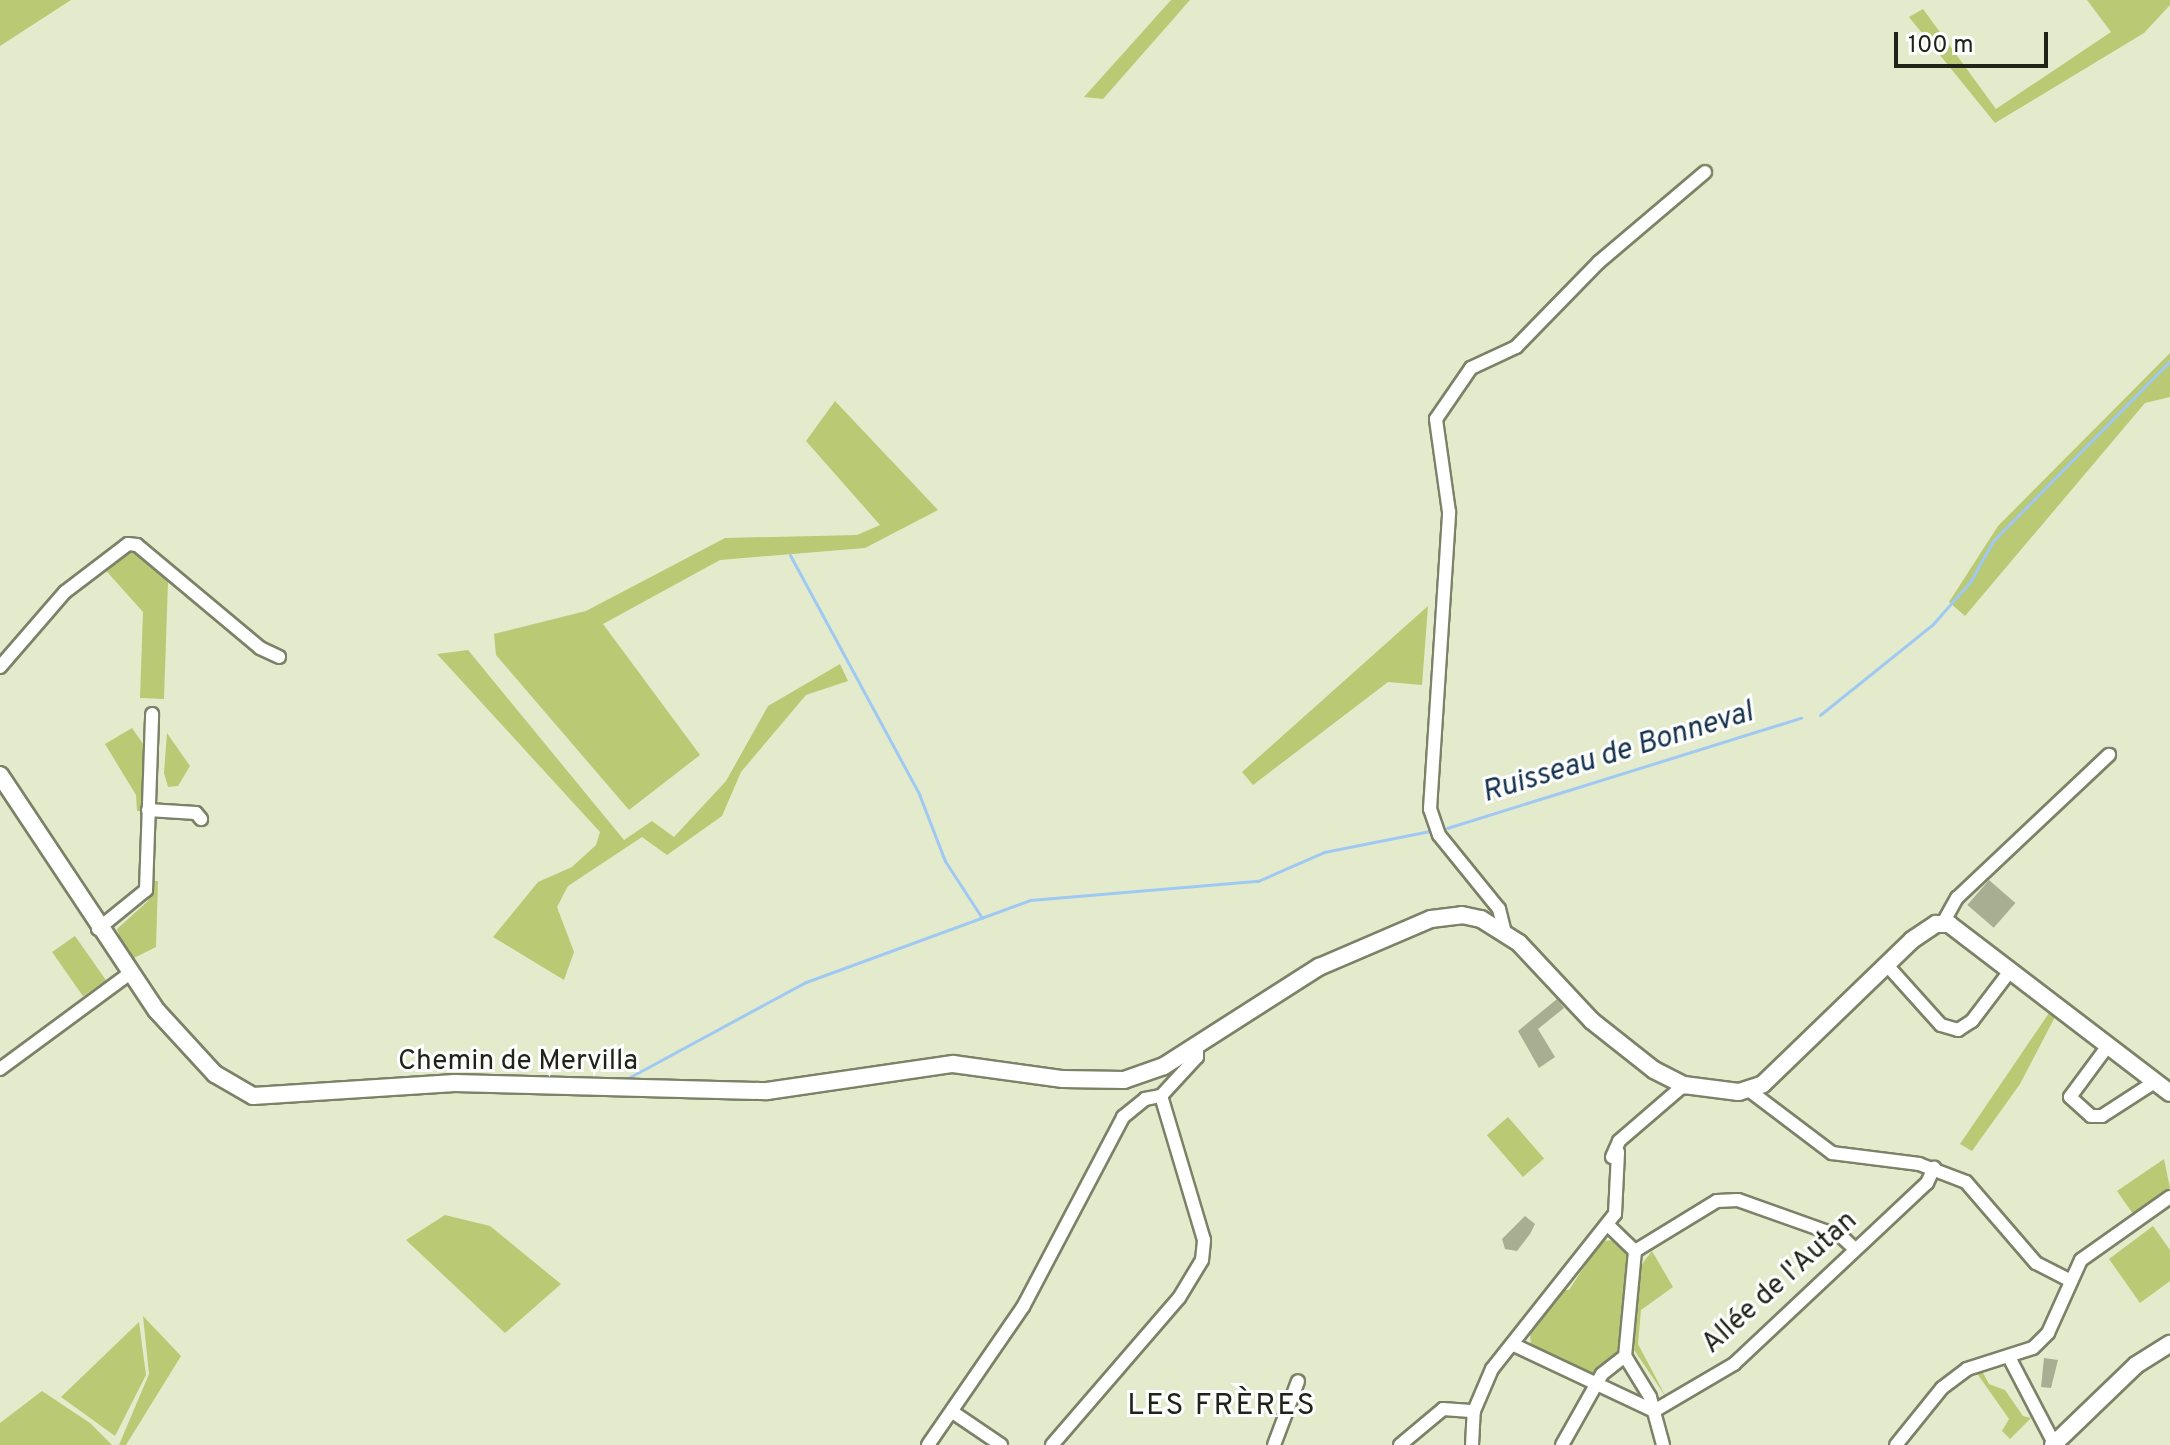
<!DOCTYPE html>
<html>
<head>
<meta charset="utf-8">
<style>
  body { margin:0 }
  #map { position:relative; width:2170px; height:1445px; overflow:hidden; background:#e4ebcd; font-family:Overpass,sans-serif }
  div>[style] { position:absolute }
  .green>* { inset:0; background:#b9c974; transform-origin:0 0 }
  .stream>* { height:3px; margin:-1.5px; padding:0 1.5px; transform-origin:1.5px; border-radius:1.5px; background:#9fc9f2 }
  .building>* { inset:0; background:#a7ae91; transform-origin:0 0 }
  .roads { filter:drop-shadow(2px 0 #7c8267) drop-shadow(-2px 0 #7c8267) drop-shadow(0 2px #7c8267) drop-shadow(0 -2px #7c8267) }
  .minor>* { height:12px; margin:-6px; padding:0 6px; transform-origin:6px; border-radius:6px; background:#fff }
  .tertiary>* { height:16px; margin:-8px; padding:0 8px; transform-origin:8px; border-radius:8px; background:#fff }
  span { translate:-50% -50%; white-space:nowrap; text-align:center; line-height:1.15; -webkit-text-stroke:6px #fff; paint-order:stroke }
  .street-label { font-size:28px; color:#202318 }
  .water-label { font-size:30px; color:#14324e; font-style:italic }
  .neighbourhood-label { font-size:30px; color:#202318; letter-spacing:2px }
  .scale { position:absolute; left:1894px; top:32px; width:154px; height:36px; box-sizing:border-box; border:4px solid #202318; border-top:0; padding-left:10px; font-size:24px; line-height:28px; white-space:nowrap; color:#202318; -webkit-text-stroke:6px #fff; paint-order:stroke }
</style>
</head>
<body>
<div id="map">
  <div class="green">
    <i style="clip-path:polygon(0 0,71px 0,0 46px)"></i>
    <i style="clip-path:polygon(1171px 0,1190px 0,1103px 99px,1084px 97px)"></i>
    <i style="clip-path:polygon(2087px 0,2170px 0,2170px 5px,2144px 33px,1995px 123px,1909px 17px,1923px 9px,1996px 109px,2111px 32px)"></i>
    <i style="clip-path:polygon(2170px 353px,2170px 397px,2145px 403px,1965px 616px,1949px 602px,1998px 526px)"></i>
    <i style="clip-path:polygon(835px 401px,938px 510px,865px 548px,720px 560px,603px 624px,700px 755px,629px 810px,496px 655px,494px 634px,586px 611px,725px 538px,857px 535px,880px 525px,806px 441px)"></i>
    <i style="clip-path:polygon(128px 547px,138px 548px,168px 582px,164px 699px,140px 698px,143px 612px,101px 565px)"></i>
    <i style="clip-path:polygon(1428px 606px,1422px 685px,1388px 682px,1253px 785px,1242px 772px)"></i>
    <i style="clip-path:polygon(468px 650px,624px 840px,652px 821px,674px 837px,726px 781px,768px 706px,840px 664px,848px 681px,806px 695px,741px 772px,722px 816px,667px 855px,642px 837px,568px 886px,557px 907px,574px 952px,564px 980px,493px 937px,538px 882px,572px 867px,596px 845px,600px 832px,437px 654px)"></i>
    <i style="clip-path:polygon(132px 728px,146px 748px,144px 811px,137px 811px,136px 795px,105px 744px)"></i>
    <i style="clip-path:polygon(167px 733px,190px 766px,178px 786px,168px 787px,164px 773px)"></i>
    <i style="clip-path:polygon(152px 881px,158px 881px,156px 947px,128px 961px,117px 929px,148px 901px)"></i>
    <i style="left:75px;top:936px;width:54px;height:28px;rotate:55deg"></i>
    <i style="clip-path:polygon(2049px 1013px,2055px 1017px,2020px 1084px,1972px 1151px,1960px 1144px)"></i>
    <i style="left:1508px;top:1117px;width:55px;height:28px;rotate:49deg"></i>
    <i style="clip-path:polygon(2164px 1159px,2170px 1188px,2133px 1214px,2117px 1191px)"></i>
    <i style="clip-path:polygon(445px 1215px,490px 1226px,561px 1284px,505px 1333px,406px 1240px)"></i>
    <i style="clip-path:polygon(2153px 1226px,2170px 1250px,2170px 1281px,2140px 1303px,2109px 1259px)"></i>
    <i style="clip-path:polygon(1617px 1240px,1627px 1254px,1617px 1357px,1593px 1376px,1531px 1349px,1530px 1329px,1561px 1290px,1569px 1290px,1601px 1241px)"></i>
    <i style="clip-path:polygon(1652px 1251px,1673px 1287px,1641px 1310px,1638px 1344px,1666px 1397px,1634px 1350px,1639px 1268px)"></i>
    <i style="clip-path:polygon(143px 1316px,181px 1356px,126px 1445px,119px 1445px,149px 1374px)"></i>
    <i style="clip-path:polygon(139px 1322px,146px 1375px,115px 1436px,61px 1397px)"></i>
    <i style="clip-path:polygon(1981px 1369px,1989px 1384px,2005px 1390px,2023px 1416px,2031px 1418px,2010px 1439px,2002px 1431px,2009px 1419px,1976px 1372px)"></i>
    <i style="clip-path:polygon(42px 1391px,90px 1423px,112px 1445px,0 1445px,0 1423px)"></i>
  </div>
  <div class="stream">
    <i style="left:790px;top:555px;width:272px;rotate:61.6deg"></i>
    <i style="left:919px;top:794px;width:72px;rotate:68.8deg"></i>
    <i style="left:945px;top:861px;width:68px;rotate:57deg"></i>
    <i style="left:1820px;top:715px;width:145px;rotate:-38.8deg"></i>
    <i style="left:1933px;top:624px;width:56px;rotate:-48.6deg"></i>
    <i style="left:1970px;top:582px;width:47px;rotate:-60.7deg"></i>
    <i style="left:1993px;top:541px;width:252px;rotate:-45.5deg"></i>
    <i style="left:1447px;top:828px;width:371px;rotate:-17.3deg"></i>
    <i style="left:630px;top:1077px;width:200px;rotate:-28.4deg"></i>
    <i style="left:806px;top:982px;width:239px;rotate:-20.1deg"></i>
    <i style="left:1030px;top:900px;width:229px;rotate:-4.8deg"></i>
    <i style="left:1258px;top:881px;width:72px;rotate:-23.7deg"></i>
    <i style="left:1324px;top:852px;width:108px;rotate:-11.2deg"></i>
  </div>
  <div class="building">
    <i style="left:1989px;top:880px;width:35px;height:33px;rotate:41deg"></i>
    <i style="clip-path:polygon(1557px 999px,1564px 1008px,1538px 1029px,1555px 1057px,1539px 1068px,1518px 1031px)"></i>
    <i style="clip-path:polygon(1525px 1216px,1535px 1224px,1530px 1234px,1517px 1251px,1505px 1249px,1502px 1239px)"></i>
    <i style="clip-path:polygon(2044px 1358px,2058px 1360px,2051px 1388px,2041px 1387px)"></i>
  </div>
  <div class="roads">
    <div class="minor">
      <i style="left:0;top:667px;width:99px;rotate:-49.1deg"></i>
      <i style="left:65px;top:592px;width:79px;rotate:-37.3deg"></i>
      <i style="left:128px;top:544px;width:9px;rotate:6deg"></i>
      <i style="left:137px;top:545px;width:160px;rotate:39.9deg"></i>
      <i style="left:260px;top:648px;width:21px;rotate:25deg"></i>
      <i style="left:148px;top:810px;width:48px;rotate:3.6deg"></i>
      <i style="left:196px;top:813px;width:8px;rotate:50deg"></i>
      <i style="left:1943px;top:923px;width:29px;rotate:-61deg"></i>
      <i style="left:1957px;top:898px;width:209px;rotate:-43.3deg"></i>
      <i style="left:98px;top:929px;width:62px;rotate:-39.1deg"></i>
      <i style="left:146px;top:890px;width:176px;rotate:-88deg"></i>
      <i style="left:1505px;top:933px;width:25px;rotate:-104deg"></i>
      <i style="left:1499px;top:909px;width:95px;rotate:-129deg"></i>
      <i style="left:1439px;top:835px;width:28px;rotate:-109deg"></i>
      <i style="left:1430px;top:809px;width:298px;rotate:-86.3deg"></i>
      <i style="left:1449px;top:512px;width:94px;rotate:-98deg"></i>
      <i style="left:1436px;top:419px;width:62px;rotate:-55.5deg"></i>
      <i style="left:1471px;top:368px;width:50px;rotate:-25deg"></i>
      <i style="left:1516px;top:347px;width:119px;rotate:-45.7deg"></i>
      <i style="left:1599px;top:262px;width:139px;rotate:-40.3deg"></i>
      <i style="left:1886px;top:964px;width:82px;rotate:48deg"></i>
      <i style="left:1941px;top:1025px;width:18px;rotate:16deg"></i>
      <i style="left:1958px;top:1030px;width:17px;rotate:-33deg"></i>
      <i style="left:1972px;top:1021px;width:63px;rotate:-52.8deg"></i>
      <i style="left:2107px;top:1047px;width:62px;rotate:126.5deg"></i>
      <i style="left:2070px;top:1097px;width:28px;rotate:42deg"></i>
      <i style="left:2091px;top:1116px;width:11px"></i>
      <i style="left:2102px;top:1116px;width:61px;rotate:-32.9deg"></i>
      <i style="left:0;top:1069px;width:162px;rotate:-36.4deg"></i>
      <i style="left:1750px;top:1091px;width:103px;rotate:37.1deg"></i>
      <i style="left:1832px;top:1153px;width:88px;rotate:7.2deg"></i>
      <i style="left:1919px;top:1164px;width:50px;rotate:21deg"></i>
      <i style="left:1966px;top:1182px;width:107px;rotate:49.2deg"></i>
      <i style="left:2036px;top:1263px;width:37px;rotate:27deg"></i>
      <i style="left:1612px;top:1157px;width:17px;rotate:-66deg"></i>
      <i style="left:1619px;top:1141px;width:86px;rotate:-40.7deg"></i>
      <i style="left:1609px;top:1226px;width:36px;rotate:44deg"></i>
      <i style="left:1635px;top:1251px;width:96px;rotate:-31.4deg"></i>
      <i style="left:1717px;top:1201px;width:21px;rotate:-3deg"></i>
      <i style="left:1738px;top:1200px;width:110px;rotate:19.6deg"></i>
      <i style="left:1842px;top:1237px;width:16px;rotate:43deg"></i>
      <i style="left:1635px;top:1251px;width:105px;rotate:95.4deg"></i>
      <i style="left:1625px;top:1356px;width:48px;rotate:58.6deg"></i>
      <i style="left:1650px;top:1397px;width:50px;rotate:74.8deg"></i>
      <i style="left:1514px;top:1345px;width:155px;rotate:25.2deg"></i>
      <i style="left:1654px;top:1411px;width:93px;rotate:-30.4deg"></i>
      <i style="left:1734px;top:1364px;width:265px;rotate:-43.2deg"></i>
      <i style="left:1927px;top:1183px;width:17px;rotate:-65deg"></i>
      <i style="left:2010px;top:1359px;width:97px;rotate:62.4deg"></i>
      <i style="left:954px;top:1413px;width:57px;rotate:34.2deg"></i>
      <i style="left:928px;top:1445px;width:168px;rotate:-55.5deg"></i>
      <i style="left:1023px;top:1307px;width:215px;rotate:-62.2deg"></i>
      <i style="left:1123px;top:1117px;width:28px;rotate:-39deg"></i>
      <i style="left:1145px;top:1099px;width:16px;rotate:-11deg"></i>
      <i style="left:1161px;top:1096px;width:53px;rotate:-47.3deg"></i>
      <i style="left:1197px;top:1057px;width:12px;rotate:-90deg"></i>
      <i style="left:1052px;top:1445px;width:194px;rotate:-49.2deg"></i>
      <i style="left:1179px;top:1298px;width:44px;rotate:-58.8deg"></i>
      <i style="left:1202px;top:1260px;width:20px;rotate:-84deg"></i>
      <i style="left:1204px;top:1240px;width:150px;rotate:-106.6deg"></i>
      <i style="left:1274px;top:1445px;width:68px;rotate:-69.4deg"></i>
      <i style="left:1400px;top:1445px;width:56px;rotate:-39.9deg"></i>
      <i style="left:1443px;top:1409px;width:31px;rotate:4deg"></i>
      <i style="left:1472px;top:1445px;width:34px;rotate:-87deg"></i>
      <i style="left:1474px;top:1411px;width:46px;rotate:-66.8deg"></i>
      <i style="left:1492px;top:1369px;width:198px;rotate:-51.6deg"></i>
      <i style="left:1615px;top:1214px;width:62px;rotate:-87.2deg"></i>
      <i style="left:1562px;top:1445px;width:81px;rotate:-60.6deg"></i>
      <i style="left:1602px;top:1374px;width:29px;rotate:-38deg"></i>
      <i style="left:1896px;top:1445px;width:73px;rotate:-51.1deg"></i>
      <i style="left:1942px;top:1388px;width:31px;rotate:-37deg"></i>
      <i style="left:1967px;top:1369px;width:69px;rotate:-17.7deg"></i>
      <i style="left:2033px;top:1348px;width:21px;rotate:-45deg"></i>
      <i style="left:2048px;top:1333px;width:80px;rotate:-65.7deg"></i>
      <i style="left:2081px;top:1260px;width:109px;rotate:-35.3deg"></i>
    </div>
    <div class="tertiary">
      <i style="left:0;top:775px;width:283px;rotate:56.4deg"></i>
      <i style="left:157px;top:1011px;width:86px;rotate:47.4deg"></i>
      <i style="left:215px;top:1074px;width:44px;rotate:30.1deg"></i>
      <i style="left:253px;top:1096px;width:202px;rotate:-3.7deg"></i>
      <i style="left:455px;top:1083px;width:312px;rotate:1.5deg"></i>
      <i style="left:767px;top:1091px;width:188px;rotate:-8.3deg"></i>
      <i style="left:953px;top:1064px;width:111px;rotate:7.8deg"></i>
      <i style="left:1063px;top:1079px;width:61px;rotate:0.9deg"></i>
      <i style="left:1124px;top:1080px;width:42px;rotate:-19.3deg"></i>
      <i style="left:1164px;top:1066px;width:184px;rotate:-32.6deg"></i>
      <i style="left:1319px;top:967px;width:122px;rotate:-23.2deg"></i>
      <i style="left:1431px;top:919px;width:31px;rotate:-7deg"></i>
      <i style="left:1462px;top:915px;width:19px;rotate:12deg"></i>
      <i style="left:1481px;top:919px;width:45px;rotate:32.3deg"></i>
      <i style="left:1519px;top:943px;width:107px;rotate:46.9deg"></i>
      <i style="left:1592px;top:1021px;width:79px;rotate:38.3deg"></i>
      <i style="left:1654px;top:1070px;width:34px;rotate:27deg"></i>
      <i style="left:1684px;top:1085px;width:55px;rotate:7.3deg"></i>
      <i style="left:1739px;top:1092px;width:25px;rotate:-18deg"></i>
      <i style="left:1763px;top:1084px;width:207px;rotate:-44deg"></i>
      <i style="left:1912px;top:940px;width:29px;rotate:-34deg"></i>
      <i style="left:1936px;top:924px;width:13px"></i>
      <i style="left:1949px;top:924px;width:278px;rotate:37.4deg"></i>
      <i style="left:2053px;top:1445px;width:115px;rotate:-43.9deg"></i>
      <i style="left:2136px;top:1365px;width:40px;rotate:-32deg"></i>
    </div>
  </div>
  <div class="street-label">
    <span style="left:518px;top:1062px">Chemin de Mervilla</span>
    <span style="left:1780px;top:1283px;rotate:-42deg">Allée de l'Autan</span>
  </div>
  <div class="water-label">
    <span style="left:1618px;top:754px;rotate:-17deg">Ruisseau de Bonneval</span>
  </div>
  <div class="neighbourhood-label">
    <span style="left:1222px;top:1407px">LES FRÈRES</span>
  </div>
  <div class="scale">100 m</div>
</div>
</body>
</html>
